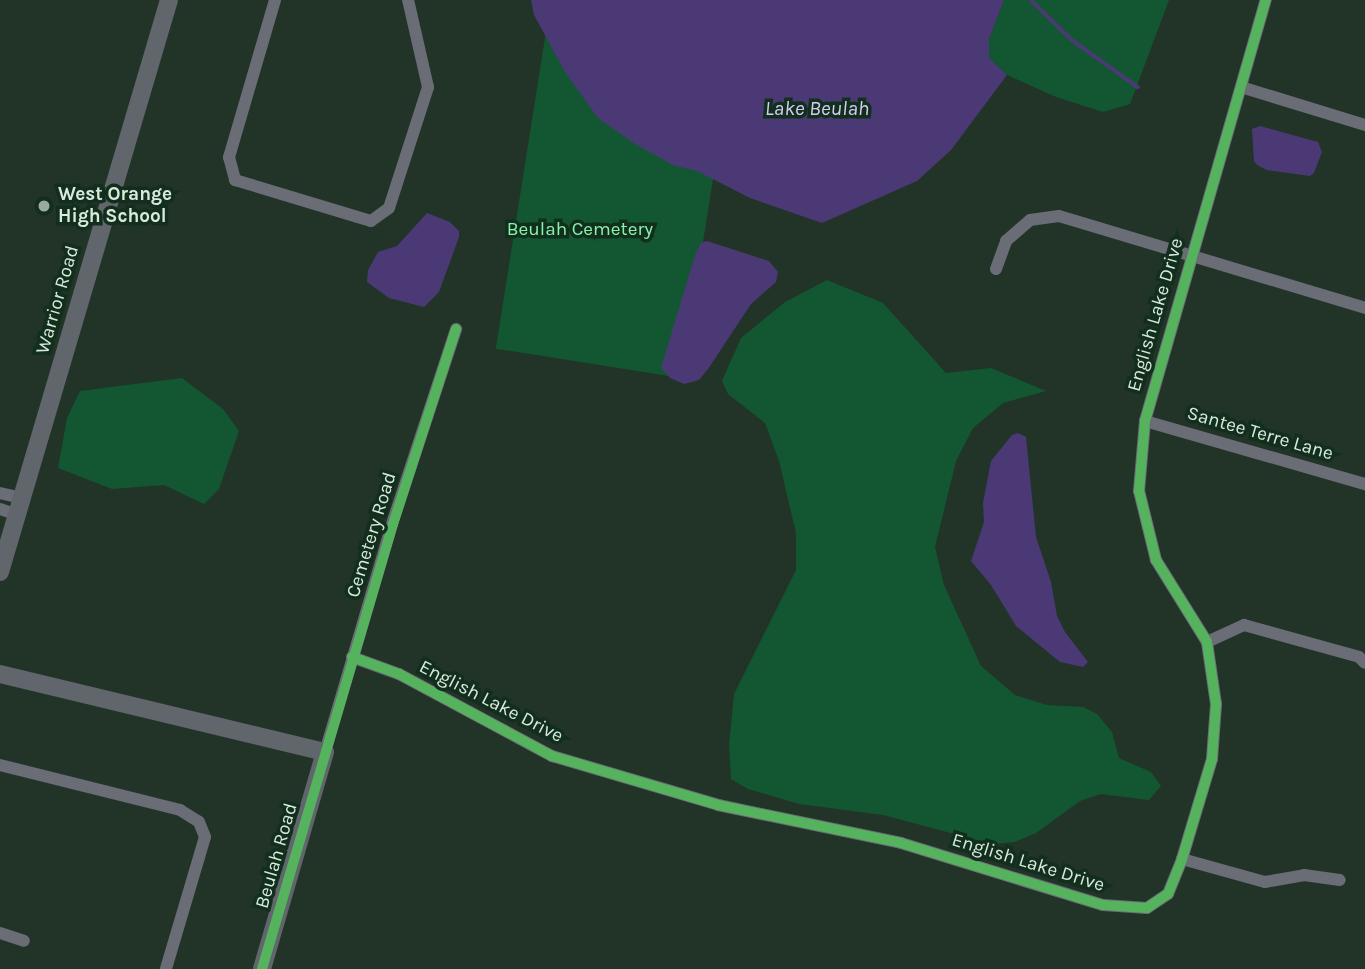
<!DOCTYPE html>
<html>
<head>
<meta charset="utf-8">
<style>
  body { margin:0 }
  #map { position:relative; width:1365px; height:969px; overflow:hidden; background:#223328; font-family:Karla,sans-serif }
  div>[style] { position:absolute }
  .green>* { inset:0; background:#125732; transform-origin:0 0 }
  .water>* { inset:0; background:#4b3976 }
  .stream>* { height:3.5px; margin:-1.75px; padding:0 1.75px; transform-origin:1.75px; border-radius:1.75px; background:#4b3976 }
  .street>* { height:12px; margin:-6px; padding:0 6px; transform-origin:6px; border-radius:6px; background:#6a6c76 }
  .secondary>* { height:18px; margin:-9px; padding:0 9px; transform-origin:9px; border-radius:9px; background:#61656c }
  .cycleway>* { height:10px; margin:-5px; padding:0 5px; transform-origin:5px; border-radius:5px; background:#56b35d }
  .dots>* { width:19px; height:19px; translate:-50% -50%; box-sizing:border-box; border:4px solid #112f1c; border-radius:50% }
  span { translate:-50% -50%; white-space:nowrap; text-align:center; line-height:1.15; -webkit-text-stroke:7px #112f1c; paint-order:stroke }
  .poi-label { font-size:19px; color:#d9eadd; font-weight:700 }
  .left { translate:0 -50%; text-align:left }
  .park-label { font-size:19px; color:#87f2ac }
  .street-label { font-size:19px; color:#d9eadd }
  .water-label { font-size:21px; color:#d4cbf3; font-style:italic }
</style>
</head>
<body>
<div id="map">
  <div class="green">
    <i style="left:551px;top:0;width:188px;height:353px;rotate:9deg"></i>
    <i style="clip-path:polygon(1004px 0,1169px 0,1130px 104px,1103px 112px,1056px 97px,1007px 75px,989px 58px,989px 39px)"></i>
    <i style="clip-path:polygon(827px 280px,883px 303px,946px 373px,991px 368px,1046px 391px,1003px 403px,973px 428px,956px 461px,935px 547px,944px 585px,981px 666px,1015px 695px,1047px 705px,1083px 707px,1097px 714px,1112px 732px,1119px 758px,1151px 772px,1161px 786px,1149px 800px,1101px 794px,1080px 801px,1036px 833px,1015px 842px,992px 844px,883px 815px,799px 804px,748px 789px,731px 779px,729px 746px,734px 694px,796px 570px,796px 533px,779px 461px,765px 423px,728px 394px,722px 381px,741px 338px,785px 302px)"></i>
    <i style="clip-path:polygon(182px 378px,223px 409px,239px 431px,219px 489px,204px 504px,164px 485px,112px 489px,58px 468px,67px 418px,80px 391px)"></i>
  </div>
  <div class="water">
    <i style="clip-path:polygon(531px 0,1004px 0,989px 39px,989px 58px,1007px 75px,951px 150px,917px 181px,822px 223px,750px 198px,697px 171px,673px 165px,635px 144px,598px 118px,565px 72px,534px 15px)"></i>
    <i style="clip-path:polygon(1260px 126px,1318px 142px,1322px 152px,1314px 173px,1310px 176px,1267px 170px,1257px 165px,1254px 161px,1252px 129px)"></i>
    <i style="clip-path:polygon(427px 213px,450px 222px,459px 231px,459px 237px,439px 292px,424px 307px,389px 298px,367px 282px,368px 270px,378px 252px,397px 246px)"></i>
    <i style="clip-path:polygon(707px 241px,769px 261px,778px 272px,776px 282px,751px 304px,708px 369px,699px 380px,684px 384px,670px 378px,661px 368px,696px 252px,701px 243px)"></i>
    <i style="clip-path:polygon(1018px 433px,1026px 437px,1036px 537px,1051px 582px,1057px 616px,1065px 632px,1088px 662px,1083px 667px,1060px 662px,1016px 626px,991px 585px,971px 561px,984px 522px,983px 503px,991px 461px,1012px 435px)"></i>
  </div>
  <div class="stream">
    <i style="left:1031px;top:0;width:57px;rotate:44.3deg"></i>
    <i style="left:1072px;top:40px;width:81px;rotate:35.5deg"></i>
  </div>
  <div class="street">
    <i style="left:275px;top:0;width:164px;rotate:106.3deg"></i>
    <i style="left:229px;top:157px;width:24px;rotate:75deg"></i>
    <i style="left:235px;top:180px;width:142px;rotate:16.8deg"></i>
    <i style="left:371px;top:221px;width:22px;rotate:-36deg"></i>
    <i style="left:389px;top:208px;width:127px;rotate:-72.1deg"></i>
    <i style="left:428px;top:87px;width:89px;rotate:-102.9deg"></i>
    <i style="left:1241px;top:87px;width:130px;rotate:17deg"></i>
    <i style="left:996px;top:269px;width:30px;rotate:-70deg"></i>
    <i style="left:1006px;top:241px;width:32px;rotate:-41deg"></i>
    <i style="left:1030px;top:220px;width:29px;rotate:-8deg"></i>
    <i style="left:1059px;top:216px;width:320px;rotate:16.7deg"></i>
    <i style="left:1145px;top:421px;width:229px;rotate:16deg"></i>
    <i style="left:0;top:493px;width:23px;rotate:13deg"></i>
    <i style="left:0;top:509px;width:18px;rotate:19deg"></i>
    <i style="left:1207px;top:642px;width:41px;rotate:-24.7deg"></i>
    <i style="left:1244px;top:625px;width:119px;rotate:15.5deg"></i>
    <i style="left:1359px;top:657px;width:8px;rotate:45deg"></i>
    <i style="left:352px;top:657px;width:50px;rotate:19.9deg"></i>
    <i style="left:399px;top:674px;width:174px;rotate:28.2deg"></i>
    <i style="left:552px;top:756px;width:173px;rotate:16.4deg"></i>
    <i style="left:718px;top:805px;width:187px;rotate:11.7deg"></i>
    <i style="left:901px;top:843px;width:211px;rotate:17.1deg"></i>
    <i style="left:1103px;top:905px;width:44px;rotate:3.9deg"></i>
    <i style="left:1147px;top:908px;width:25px;rotate:-34deg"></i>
    <i style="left:1168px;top:894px;width:38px;rotate:-68deg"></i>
    <i style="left:1182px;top:859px;width:104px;rotate:-73.3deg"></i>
    <i style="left:1212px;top:759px;width:55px;rotate:-85.8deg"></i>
    <i style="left:1216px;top:704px;width:63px;rotate:-98.3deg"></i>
    <i style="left:1207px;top:642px;width:97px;rotate:-121.9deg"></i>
    <i style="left:1156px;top:560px;width:71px;rotate:-103.8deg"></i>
    <i style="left:1139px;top:491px;width:70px;rotate:-85.1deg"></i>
    <i style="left:1145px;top:421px;width:438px;rotate:-74deg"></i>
    <i style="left:325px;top:752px;width:244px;rotate:-73.6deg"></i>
    <i style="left:394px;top:518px;width:199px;rotate:-71.8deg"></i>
    <i style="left:0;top:765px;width:186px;rotate:14deg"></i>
    <i style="left:180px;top:810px;width:22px;rotate:32deg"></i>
    <i style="left:199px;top:822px;width:16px;rotate:68deg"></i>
    <i style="left:205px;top:837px;width:138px;rotate:106.5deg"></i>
    <i style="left:1182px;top:859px;width:86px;rotate:15.5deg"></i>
    <i style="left:1265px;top:882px;width:40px;rotate:-10deg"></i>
    <i style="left:1304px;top:875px;width:36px;rotate:8deg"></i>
    <i style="left:0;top:933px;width:25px;rotate:18deg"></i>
  </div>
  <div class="secondary">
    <i style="left:0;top:572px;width:596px;rotate:-73.54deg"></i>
    <i style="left:0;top:674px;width:334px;rotate:13.5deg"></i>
    <i style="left:325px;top:752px;width:226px;rotate:106.2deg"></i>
  </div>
  <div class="cycleway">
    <i style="left:352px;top:657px;width:50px;rotate:19.9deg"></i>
    <i style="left:399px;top:674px;width:174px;rotate:28.2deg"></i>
    <i style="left:552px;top:756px;width:173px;rotate:16.4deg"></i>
    <i style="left:718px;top:805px;width:187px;rotate:11.7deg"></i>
    <i style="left:901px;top:843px;width:211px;rotate:17.1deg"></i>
    <i style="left:1103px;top:905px;width:44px;rotate:3.9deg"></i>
    <i style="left:1147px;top:908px;width:25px;rotate:-34deg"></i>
    <i style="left:1168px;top:894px;width:38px;rotate:-68deg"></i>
    <i style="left:1182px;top:859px;width:104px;rotate:-73.3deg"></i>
    <i style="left:1212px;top:759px;width:55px;rotate:-85.8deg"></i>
    <i style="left:1216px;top:704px;width:63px;rotate:-98.3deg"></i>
    <i style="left:1207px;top:642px;width:97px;rotate:-121.9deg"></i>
    <i style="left:1156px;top:560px;width:71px;rotate:-103.8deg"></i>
    <i style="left:1139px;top:491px;width:70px;rotate:-85.1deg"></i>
    <i style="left:1145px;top:421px;width:438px;rotate:-74deg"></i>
    <i style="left:262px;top:969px;width:464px;rotate:-73.6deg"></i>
    <i style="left:393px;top:524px;width:205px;rotate:-72.1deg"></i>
  </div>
  <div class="dots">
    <i style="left:44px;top:206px;background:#99aa9e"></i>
  </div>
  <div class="poi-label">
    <span class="left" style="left:58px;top:206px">West Orange<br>High School</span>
  </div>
  <div class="park-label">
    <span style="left:580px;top:230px">Beulah Cemetery</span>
  </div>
  <div class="street-label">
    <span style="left:58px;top:300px;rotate:-74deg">Warrior Road</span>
    <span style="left:1156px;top:315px;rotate:-74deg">English Lake Drive</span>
    <span style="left:1260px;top:434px;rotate:16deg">Santee Terre Lane</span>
    <span style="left:372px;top:535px;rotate:-73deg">Cemetery Road</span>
    <span style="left:491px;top:702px;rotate:27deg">English Lake Drive</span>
    <span style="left:277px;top:856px;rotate:-74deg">Beulah Road</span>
    <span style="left:1028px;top:863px;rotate:17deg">English Lake Drive</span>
  </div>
  <div class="water-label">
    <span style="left:817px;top:108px">Lake Beulah</span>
  </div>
</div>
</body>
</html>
